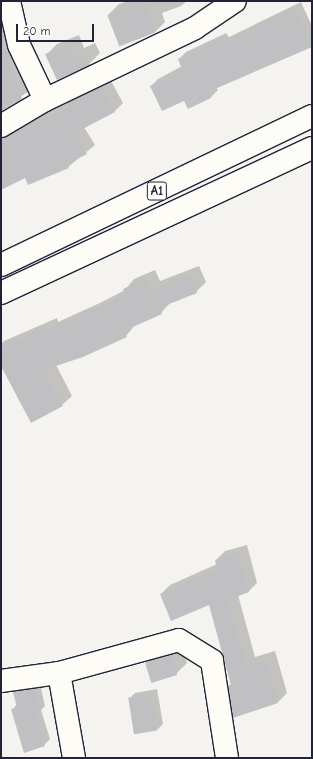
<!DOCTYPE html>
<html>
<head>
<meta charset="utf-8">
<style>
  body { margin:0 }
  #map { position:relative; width:313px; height:759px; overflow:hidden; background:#f4f3ef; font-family:"Comic Neue",sans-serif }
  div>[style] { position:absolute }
  .shadow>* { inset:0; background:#0003 }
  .building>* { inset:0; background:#c0bfc2; transform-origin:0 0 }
  .roads { filter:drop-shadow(1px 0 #22223b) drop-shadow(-1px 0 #22223b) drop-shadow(0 1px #22223b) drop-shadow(0 -1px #22223b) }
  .street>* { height:22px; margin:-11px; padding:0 11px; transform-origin:11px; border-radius:11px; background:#fdfcf7 }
  .highway>* { height:22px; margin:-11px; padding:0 11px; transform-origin:11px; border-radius:11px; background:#fdfcf7 }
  span { translate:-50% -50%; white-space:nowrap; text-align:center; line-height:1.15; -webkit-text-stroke:4px #fdfcf7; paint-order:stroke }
  .shield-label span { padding:1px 3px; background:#fdfcf7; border:1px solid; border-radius:3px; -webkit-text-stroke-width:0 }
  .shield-label { font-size:13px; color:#22223b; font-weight:700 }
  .frame { position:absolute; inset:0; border:2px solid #22223b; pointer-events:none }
  .scale { position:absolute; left:16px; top:24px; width:78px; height:18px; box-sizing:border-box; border:2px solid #22223b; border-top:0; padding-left:5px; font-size:12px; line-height:14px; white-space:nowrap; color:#22223b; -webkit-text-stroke:3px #fdfcf7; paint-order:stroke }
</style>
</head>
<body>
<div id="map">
  <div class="shadow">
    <i style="clip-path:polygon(1px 1px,30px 90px,1px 111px)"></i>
    <i style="clip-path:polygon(128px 1px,187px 1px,181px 6px,162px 13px,165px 22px,154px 33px,108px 15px,119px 4px)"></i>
    <i style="clip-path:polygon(301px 2px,312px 26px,312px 45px,216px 87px,218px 90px,211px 97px,189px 108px,185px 99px,151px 86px,158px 79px,182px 66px,179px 59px,186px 52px,226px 33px,229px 37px)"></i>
    <i style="clip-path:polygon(79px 35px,84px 48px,95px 43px,100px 53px,89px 64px,47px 54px,57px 44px)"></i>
    <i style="clip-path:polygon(110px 79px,123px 103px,115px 111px,84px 127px,95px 145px,68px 167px,26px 177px,1px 189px,1px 126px,39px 116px,68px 103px,76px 95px)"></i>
    <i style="clip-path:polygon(199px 266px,206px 282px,196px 292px,170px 303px,161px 313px,135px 325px,126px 336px,56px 365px,72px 396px,62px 405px,1px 363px,1px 344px,4px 341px,57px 318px,58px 322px,102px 302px,125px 290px,134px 279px,155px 270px,160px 281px)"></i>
    <i style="clip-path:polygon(247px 545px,257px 583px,248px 592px,238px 595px,255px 657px,275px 651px,287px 693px,278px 702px,234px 716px,229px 686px,231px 684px,209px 603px,161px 594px,170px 585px,217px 564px,216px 560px,225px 551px)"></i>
    <i style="clip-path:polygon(181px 645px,187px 663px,176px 674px,146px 663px,157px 652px)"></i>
    <i style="clip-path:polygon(40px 684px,45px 706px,41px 710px,50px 739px,44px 745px,12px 710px,17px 704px,14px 692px,20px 686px)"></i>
    <i style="clip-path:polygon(157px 689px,163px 724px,157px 730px,134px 734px,129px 699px,135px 693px)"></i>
  </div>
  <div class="building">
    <i style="left:143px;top:2px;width:33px;height:38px;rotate:69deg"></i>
    <i style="clip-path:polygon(294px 8px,312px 40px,312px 47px,208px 92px,211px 98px,188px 109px,184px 101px,162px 111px,150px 86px,182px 69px,178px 59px,219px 39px,222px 43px)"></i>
    <i style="clip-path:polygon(68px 45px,73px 58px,84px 53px,90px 65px,57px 80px,45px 54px)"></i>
    <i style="clip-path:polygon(1px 46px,6px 46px,22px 99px,1px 111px)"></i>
    <i style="clip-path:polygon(102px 87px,115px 112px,75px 133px,87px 154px,67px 164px,69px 168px,28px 185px,25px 178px,1px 190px,1px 138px,69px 107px,67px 103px)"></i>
    <i style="clip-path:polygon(190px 274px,197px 293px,159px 308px,162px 314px,124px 331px,127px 337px,83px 357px,44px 370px,63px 406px,31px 423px,1px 366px,1px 347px,47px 327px,49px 330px,91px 311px,126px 294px,123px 289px,145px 279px,151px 290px)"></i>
    <i style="clip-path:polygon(238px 553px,249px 592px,228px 600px,246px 666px,266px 660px,278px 703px,233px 718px,228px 685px,231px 685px,209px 605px,171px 621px,160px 594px,217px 569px,215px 560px)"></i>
    <i style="left:171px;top:655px;width:21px;height:27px;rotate:73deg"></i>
    <i style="clip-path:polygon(34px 689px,40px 712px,35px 714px,45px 746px,24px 753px,11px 709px,17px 708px,13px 692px)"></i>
    <i style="left:151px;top:694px;width:37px;height:23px;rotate:81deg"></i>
  </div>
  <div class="roads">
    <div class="street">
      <i style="left:9px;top:1px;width:45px;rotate:77.2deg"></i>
      <i style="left:19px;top:45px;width:61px;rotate:64.7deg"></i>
      <i style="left:1px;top:126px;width:51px;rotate:-30.6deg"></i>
      <i style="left:45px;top:100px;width:166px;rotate:-25.6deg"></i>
      <i style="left:195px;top:28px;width:48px;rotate:-34deg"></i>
      <i style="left:59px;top:673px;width:124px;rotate:-15.4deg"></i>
      <i style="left:179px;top:640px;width:39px;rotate:32deg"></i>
      <i style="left:212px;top:661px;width:98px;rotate:81.2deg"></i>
      <i style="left:1px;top:681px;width:59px;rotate:-7.9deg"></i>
      <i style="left:59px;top:673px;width:86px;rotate:80deg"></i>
    </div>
    <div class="highway">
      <i style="left:1px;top:265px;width:345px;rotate:-25.6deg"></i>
      <i style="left:1px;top:293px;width:343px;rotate:-25deg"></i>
    </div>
  </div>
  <div class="shield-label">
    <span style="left:157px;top:191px">A1</span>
  </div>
  <div class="frame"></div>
  <div class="scale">20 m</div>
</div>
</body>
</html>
